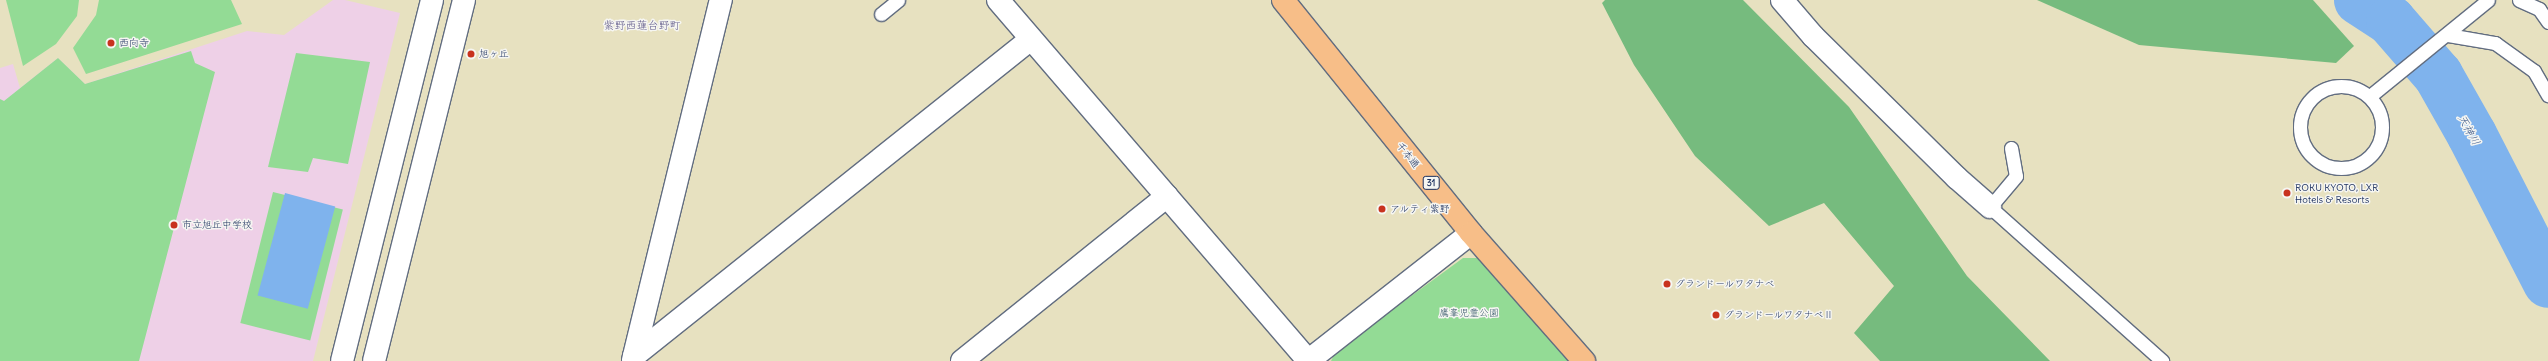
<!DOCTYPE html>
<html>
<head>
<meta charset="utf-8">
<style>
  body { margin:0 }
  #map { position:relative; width:2548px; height:361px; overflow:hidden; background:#e7e1c0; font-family:Delius,"Klee One",sans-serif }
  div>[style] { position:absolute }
  .built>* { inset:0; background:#eed0e7 }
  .green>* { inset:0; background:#93db95; transform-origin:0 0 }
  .forest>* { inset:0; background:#76bb7e }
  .water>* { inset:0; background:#7fb3ed; transform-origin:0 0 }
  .river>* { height:50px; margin:-25px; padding:0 25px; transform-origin:25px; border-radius:25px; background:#7fb3ed }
  .roads { filter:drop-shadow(1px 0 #626d80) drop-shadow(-1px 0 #626d80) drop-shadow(0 1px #626d80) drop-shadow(0 -1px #626d80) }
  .service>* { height:13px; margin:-6.5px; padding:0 6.5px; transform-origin:6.5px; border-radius:6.5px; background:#fff }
  .service>.ring { margin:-6.5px; padding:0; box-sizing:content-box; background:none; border:13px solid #fff; border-radius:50% }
  .minor>* { height:22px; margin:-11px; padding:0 11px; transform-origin:11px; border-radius:11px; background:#fff }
  .tertiary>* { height:22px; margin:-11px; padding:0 11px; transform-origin:11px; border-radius:11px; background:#fff }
  .primary>* { height:22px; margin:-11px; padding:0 11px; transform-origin:11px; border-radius:11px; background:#f7be88 }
  .dots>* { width:11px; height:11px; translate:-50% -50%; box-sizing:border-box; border:2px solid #f6f6f2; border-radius:50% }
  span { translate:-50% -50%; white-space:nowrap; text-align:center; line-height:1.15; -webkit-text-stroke:3px #f6f6f2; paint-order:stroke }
  .shield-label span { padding:1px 3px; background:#f6f6f2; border:1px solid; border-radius:3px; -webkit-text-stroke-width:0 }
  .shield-label { font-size:9px; color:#1b2f5e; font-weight:700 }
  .poi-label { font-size:10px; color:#1b2f5e }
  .left { translate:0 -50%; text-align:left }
  .street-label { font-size:10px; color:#1b2f5e }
  .park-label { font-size:10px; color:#395a6c }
  .neighbourhood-label { font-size:11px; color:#615a8a }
  .water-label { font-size:11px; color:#395789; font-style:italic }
</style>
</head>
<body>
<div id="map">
  <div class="built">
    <i style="clip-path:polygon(333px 0,345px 0,400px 13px,313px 361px,0 361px,0 68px,13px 64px,20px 88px,58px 58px,85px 84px,247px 31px,284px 35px)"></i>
  </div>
  <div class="green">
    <i style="clip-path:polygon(6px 0,79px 0,77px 16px,56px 44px,23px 66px)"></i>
    <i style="clip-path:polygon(99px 0,231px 0,242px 24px,86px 74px,73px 48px,96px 15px)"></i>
    <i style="clip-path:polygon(191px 51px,195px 63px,215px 72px,139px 361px,0 361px,0 99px,4px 101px,58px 58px,85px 84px)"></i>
    <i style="clip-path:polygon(296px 53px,370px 62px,348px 164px,313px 158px,308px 172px,268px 167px)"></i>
    <i style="left:273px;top:192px;width:72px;height:135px;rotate:14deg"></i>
    <i style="clip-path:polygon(1463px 258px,1484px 258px,1574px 361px,1331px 361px,1336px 351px)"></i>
  </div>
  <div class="forest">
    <i style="clip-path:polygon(1605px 0,1743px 0,1849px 107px,1967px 276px,2050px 361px,1880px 361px,1854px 333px,1894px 286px,1824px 203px,1769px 226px,1695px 156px,1634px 65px,1602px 3px)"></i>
    <i style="clip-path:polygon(2037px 0,2313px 0,2354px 46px,2336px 63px,2139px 45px)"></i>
  </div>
  <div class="water">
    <i style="left:285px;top:193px;width:52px;height:106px;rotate:15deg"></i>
  </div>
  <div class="river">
    <i style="left:2359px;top:0;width:38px;rotate:33deg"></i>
    <i style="left:2391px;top:21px;width:72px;rotate:49deg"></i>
    <i style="left:2438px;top:75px;width:69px;rotate:60.5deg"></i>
    <i style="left:2472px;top:135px;width:166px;rotate:62.8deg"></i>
  </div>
  <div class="roads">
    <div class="service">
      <i style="left:2519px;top:0;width:22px;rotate:24deg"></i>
      <i style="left:2539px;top:9px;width:16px;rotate:55deg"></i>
      <i style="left:881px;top:14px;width:22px;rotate:-39deg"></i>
      <i style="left:2448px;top:35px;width:48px;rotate:9.7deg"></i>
      <i style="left:2495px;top:43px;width:48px;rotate:35.7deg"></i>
      <i style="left:2534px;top:71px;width:28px;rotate:60deg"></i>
      <i class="ring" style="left:2300px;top:86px;width:69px;height:69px"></i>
      <i style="left:2370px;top:96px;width:152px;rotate:-39.1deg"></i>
      <i style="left:2011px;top:148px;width:28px;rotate:80deg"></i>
      <i style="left:2016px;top:176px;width:40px;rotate:130deg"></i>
      <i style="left:1990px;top:207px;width:231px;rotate:41.8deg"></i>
    </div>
    <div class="minor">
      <i style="left:998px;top:0;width:476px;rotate:49.3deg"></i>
      <i style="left:1782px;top:0;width:48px;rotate:49.3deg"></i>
      <i style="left:1813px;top:36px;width:202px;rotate:44.6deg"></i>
      <i style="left:1957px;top:178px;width:44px;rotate:41.3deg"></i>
      <i style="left:634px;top:356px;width:508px;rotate:-38.61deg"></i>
      <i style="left:633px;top:360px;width:371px;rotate:-76.3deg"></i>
      <i style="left:962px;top:361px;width:263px;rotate:-38.8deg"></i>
      <i style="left:1308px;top:361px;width:207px;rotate:-38.1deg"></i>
    </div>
    <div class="tertiary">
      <i style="left:342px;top:361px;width:372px;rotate:-76deg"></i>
      <i style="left:374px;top:361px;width:372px;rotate:-76deg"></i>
    </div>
    <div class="primary">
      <i style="left:1283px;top:0;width:299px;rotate:51.1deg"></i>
      <i style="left:1471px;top:233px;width:171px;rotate:48.6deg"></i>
    </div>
  </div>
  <div class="dots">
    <i style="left:111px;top:43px;background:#c8321e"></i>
    <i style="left:471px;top:54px;background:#c8321e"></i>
    <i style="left:2287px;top:193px;background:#c8321e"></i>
    <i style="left:1382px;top:209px;background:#c8321e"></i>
    <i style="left:174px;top:225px;background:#c8321e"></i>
    <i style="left:1667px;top:284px;background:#c8321e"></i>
    <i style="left:1716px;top:315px;background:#c8321e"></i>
  </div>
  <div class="shield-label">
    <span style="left:1431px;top:183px">31</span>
  </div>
  <div class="poi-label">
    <span class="left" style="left:119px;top:43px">西向寺</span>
    <span class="left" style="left:479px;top:54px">旭ヶ丘</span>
    <span class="left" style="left:2295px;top:193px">ROKU KYOTO, LXR<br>Hotels &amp; Resorts</span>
    <span class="left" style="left:1390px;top:209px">アルティ紫野</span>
    <span class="left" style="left:182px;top:225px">市立旭丘中学校</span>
    <span class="left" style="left:1675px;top:284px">グランドールワタナベ</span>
    <span class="left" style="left:1724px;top:315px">グランドールワタナベⅡ</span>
  </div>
  <div class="street-label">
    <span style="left:1408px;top:155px;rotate:51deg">千本通</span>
  </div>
  <div class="park-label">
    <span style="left:1469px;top:313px">鷹峯児童公園</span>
  </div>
  <div class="neighbourhood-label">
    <span style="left:642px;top:25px">紫野西蓮台野町</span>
  </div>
  <div class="water-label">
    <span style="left:2469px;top:130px;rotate:61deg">天神川</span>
  </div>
</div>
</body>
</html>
